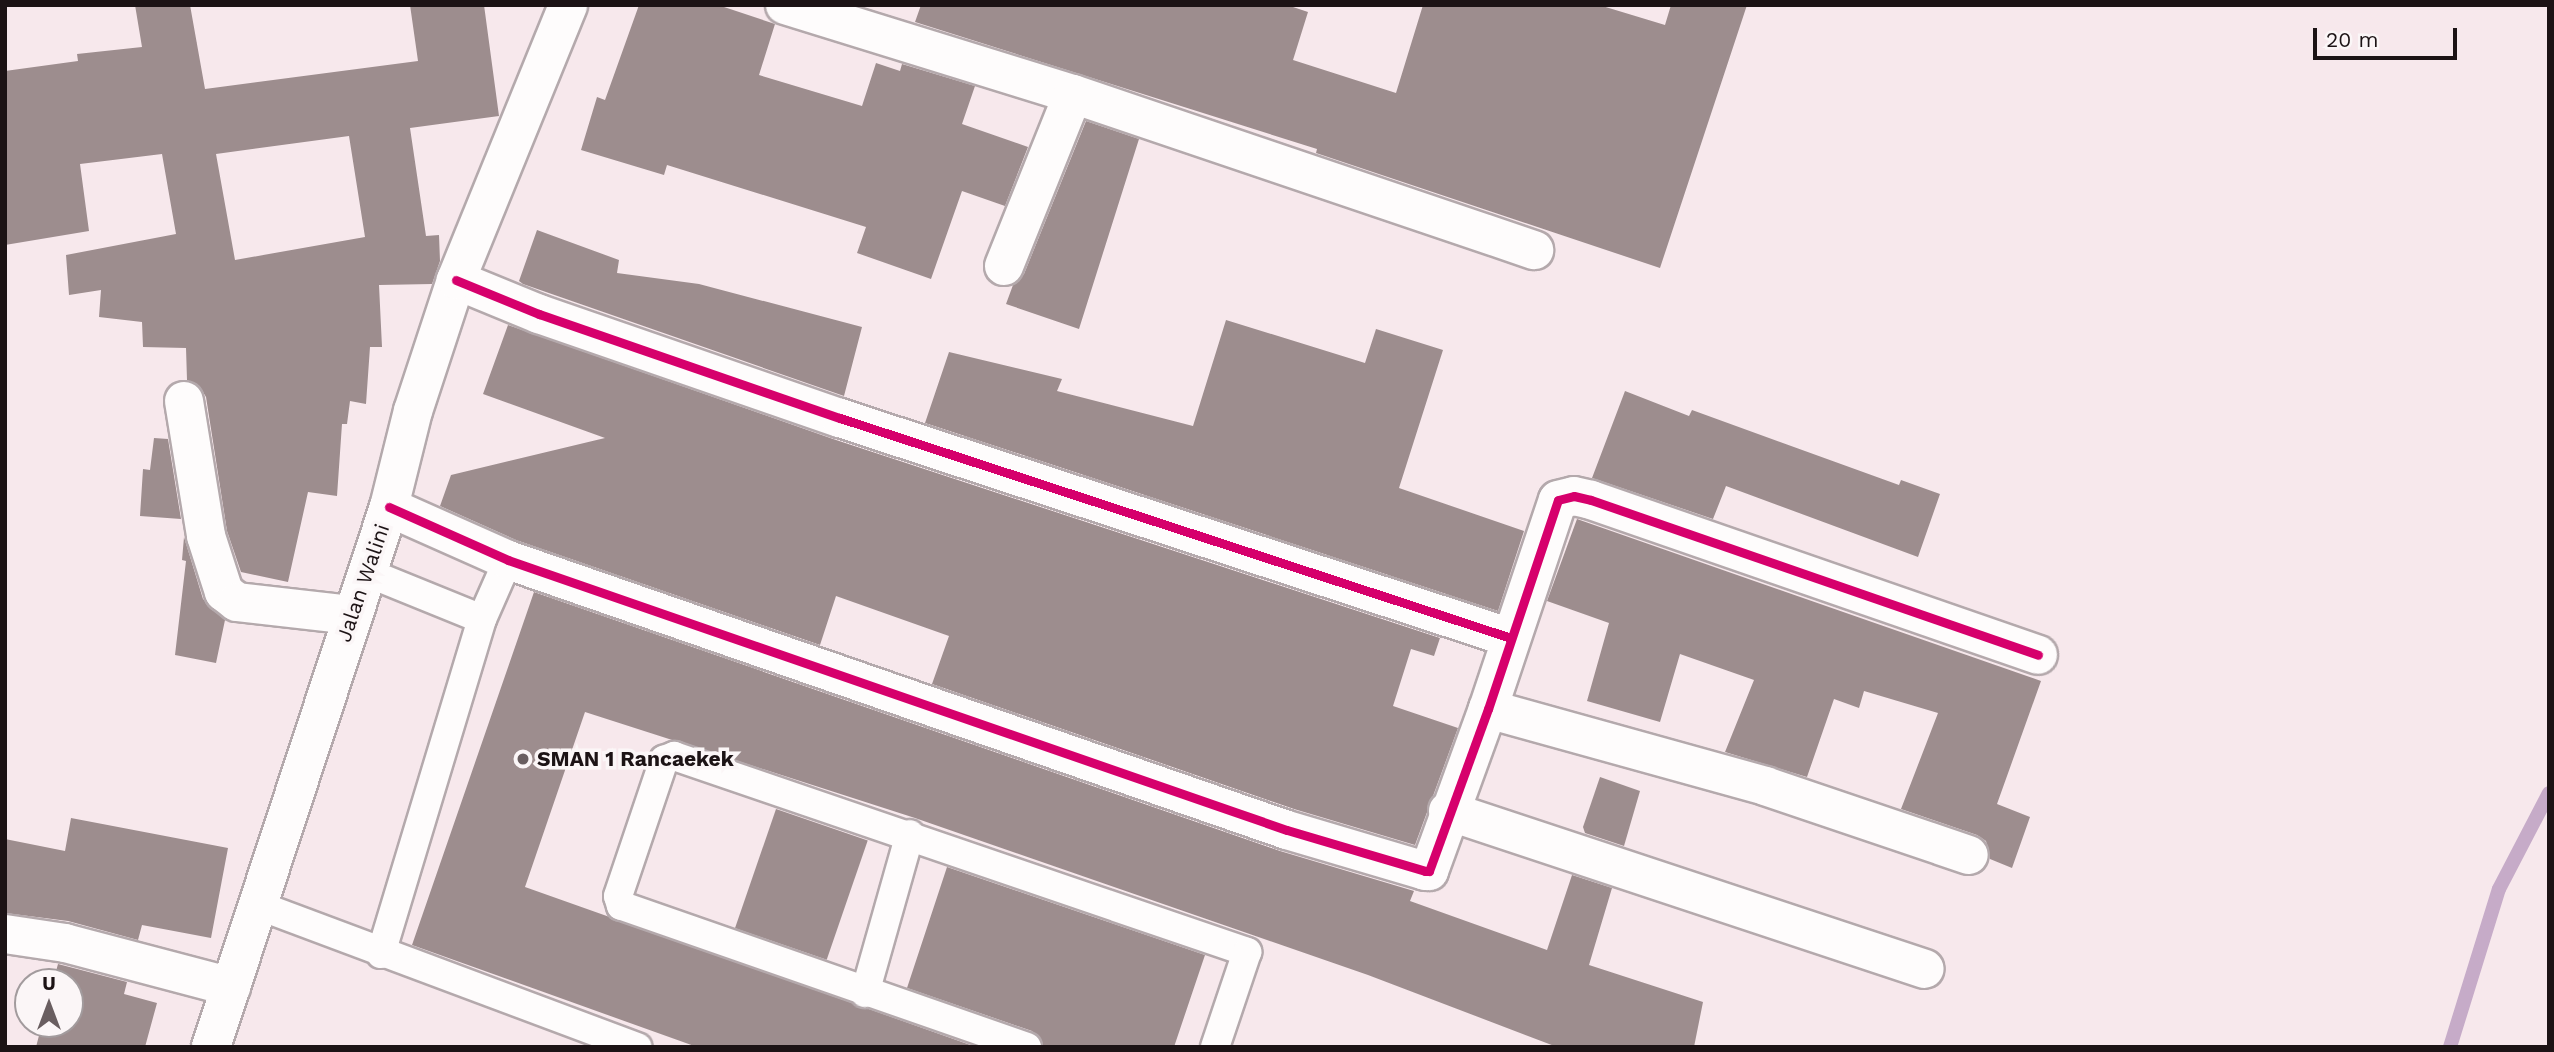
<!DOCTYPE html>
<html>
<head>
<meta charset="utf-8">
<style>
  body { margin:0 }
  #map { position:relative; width:2554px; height:1052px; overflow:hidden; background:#f7e8ec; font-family:"Work Sans",sans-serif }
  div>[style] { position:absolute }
  .stream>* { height:14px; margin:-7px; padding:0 7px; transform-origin:7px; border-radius:7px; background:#c6abc8 }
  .building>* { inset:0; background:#9d8d8e; transform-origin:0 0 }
  .roads { filter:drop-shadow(2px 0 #b4a9ac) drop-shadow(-2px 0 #b4a9ac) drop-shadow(0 2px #b4a9ac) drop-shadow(0 -2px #b4a9ac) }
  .service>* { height:28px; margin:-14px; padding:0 14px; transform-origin:14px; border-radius:14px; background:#fefcfc }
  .minor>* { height:38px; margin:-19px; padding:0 19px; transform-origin:19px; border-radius:19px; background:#fefcfc }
  .tertiary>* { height:38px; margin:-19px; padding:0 19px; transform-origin:19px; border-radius:19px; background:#fefcfc }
  .cycleway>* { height:9px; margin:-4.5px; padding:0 4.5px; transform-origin:4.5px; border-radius:4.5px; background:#d6006c }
  .dots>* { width:19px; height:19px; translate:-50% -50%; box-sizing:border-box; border:4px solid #fbf6f7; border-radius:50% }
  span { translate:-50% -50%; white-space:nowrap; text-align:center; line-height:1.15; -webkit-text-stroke:7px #fbf6f7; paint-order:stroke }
  .street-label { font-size:21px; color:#1c1315 }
  .poi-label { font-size:21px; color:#1c1315; font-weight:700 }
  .left { translate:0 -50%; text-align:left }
  .frame { position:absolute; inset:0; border:7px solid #1c1315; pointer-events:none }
  .north { position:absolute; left:14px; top:968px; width:70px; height:70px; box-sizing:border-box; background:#fbf6f7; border:2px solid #a29b9d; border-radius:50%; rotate:0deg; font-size:19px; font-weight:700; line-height:28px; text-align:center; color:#1c1315 }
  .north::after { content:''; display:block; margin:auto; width:24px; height:32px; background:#695e60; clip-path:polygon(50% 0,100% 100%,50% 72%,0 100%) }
  .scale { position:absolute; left:2313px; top:28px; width:144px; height:32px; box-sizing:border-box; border:4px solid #1c1315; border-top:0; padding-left:9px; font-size:21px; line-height:24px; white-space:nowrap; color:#1c1315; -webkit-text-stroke:5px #fbf6f7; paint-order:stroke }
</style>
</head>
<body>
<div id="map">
  <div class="stream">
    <i style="left:2450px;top:1047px;width:165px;rotate:-72.8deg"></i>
    <i style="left:2499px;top:889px;width:108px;rotate:-62.5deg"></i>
  </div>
  <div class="building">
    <i style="clip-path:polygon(evenodd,135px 5px,190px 5px,205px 89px,418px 61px,410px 5px,484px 5px,499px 116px,410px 128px,426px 236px,439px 235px,440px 261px,432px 284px,379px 285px,382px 347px,370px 347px,366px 404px,350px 401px,347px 424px,342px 424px,337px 496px,308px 492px,288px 582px,241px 572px,227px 531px,206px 397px,200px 387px,187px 380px,186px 348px,143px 347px,142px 322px,99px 317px,101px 290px,69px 295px,66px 255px,176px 234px,162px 154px,80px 164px,89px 231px,5px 245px,5px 71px,78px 61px,77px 54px,142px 47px,135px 5px,349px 136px,365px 237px,235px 260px,216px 154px,349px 136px)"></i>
    <i style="clip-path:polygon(639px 5px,718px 5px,775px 24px,759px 75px,862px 106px,876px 63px,900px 71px,902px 64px,975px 86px,962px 124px,1028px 147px,1005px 206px,962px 191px,931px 279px,857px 253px,866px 227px,667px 165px,664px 175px,581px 150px,597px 97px,605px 100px)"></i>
    <i style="clip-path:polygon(921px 5px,1287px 5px,1308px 12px,1293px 60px,1396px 93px,1423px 5px,1599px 5px,1665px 25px,1671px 5px,1747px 5px,1660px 268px,1316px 153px,1317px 149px,915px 22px)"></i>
    <i style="clip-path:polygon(1086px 121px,1139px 139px,1079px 329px,1006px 304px,1013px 285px,1024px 274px)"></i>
    <i style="clip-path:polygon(537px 230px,619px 260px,617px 273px,699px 284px,862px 327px,844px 396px,523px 284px,519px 281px)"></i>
    <i style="clip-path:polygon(1226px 320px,1365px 363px,1376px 329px,1443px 350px,1399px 488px,1524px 531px,1498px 611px,925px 423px,949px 352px,1062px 379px,1057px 391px,1193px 426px)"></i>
    <i style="clip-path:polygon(508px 325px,833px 439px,1440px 638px,1434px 656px,1411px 649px,1393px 706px,1458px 728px,1415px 845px,1294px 809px,932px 684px,949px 636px,836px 596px,820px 645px,516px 540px,440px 506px,451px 475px,605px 438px,483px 394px)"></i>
    <i style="clip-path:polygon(1625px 391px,1689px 416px,1692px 410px,1899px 485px,1901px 480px,1940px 494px,1918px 557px,1726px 486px,1713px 519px,1592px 478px)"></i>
    <i style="clip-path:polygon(154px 438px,168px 439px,181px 519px,140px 516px,143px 469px,150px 470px)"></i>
    <i style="clip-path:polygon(1577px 519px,2041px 681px,1997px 804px,2030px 817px,2012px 868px,1990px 859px,1986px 841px,1977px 835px,1901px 809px,1938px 713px,1864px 691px,1859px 708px,1834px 699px,1807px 777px,1725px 752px,1754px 680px,1680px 654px,1660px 722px,1587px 701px,1609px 623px,1547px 601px)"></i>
    <i style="clip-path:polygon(184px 537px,203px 599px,225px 620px,216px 663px,175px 655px,186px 561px,182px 560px)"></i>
    <i style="clip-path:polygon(534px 592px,1280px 851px,1414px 891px,1410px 901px,1547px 950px,1572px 875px,1612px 888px,1589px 965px,1703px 1002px,1694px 1047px,1557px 1047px,1368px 975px,915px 818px,585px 712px,525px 887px,976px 1047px,697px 1047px,412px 945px)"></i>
    <i style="clip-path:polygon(1600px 777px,1640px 791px,1624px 846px,1585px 833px,1583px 827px)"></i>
    <i style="left:776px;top:809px;width:97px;height:126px;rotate:19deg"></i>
    <i style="clip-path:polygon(71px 818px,228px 848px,211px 938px,142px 925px,138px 940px,68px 921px,5px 913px,5px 839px,65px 851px)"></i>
    <i style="clip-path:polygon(947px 867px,1205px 955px,1174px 1047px,1043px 1047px,1032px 1031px,907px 988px)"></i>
    <i style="clip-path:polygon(58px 964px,127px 982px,124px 994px,157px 1003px,145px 1047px,36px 1047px,42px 1024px,70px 1024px,70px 982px,53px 982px)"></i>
  </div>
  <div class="roads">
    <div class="service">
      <i style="left:366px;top:572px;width:125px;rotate:22.1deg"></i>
      <i style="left:482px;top:619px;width:350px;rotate:106.8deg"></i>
      <i style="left:482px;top:619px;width:64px;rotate:-66.2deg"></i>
      <i style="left:260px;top:906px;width:403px;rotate:20.5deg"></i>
      <i style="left:865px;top:993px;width:165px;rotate:-74.2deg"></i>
      <i style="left:1027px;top:1047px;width:430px;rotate:-160.8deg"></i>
      <i style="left:621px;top:906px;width:10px;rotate:-107deg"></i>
      <i style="left:618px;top:896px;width:144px;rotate:-71.3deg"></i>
      <i style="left:664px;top:760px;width:11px;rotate:-22deg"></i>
      <i style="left:674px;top:756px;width:606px;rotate:18.88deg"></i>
      <i style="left:1247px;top:952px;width:100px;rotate:108.6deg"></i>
    </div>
    <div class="minor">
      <i style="left:785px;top:5px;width:301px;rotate:17.2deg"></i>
      <i style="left:1073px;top:94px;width:487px;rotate:18.7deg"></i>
      <i style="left:1004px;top:266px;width:185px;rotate:-68.1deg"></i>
      <i style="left:456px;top:280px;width:90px;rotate:22.3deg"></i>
      <i style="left:539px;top:314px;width:318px;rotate:19.1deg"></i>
      <i style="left:840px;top:418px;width:706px;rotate:18.15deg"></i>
      <i style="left:184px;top:401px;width:137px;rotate:80.7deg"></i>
      <i style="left:206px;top:536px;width:59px;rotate:72.2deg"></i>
      <i style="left:224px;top:592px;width:16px;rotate:38deg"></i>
      <i style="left:237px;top:602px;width:115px;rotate:6.5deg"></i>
      <i style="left:389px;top:507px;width:130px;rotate:24deg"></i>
      <i style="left:508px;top:560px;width:824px;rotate:19.12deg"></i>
      <i style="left:1287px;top:830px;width:144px;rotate:16.5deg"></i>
      <i style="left:1425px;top:871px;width:4px"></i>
      <i style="left:1429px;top:871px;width:172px;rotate:-70deg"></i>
      <i style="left:1488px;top:709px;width:220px;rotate:-71.5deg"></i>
      <i style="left:1558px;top:500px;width:16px;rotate:-14deg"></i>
      <i style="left:1574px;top:496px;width:17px;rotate:13deg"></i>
      <i style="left:1591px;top:500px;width:473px;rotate:19.1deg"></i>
      <i style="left:1488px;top:709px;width:288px;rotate:15.5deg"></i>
      <i style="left:1765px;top:786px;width:215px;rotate:18.7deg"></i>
      <i style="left:1448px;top:811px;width:502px;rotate:18.33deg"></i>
      <i style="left:5px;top:934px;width:61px;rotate:8.5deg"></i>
      <i style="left:65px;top:943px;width:172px;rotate:14.8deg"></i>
    </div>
    <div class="tertiary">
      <i style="left:211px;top:1047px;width:569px;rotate:-71.76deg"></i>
      <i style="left:389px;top:507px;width:99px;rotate:-76deg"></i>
      <i style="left:413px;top:411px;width:138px;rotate:-71.8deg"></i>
      <i style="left:456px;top:280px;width:297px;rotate:-67.8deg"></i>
    </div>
  </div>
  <div class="cycleway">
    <i style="left:456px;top:280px;width:90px;rotate:22.3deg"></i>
    <i style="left:539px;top:314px;width:318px;rotate:19.1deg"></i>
    <i style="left:840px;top:418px;width:706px;rotate:18.15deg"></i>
    <i style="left:389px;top:507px;width:130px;rotate:24deg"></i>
    <i style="left:508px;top:560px;width:824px;rotate:19.12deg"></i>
    <i style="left:1287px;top:830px;width:144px;rotate:16.5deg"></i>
    <i style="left:1425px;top:871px;width:4px"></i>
    <i style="left:1429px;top:871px;width:172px;rotate:-70deg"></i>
    <i style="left:1488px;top:709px;width:220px;rotate:-71.5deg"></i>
    <i style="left:1558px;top:500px;width:16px;rotate:-14deg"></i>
    <i style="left:1574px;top:496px;width:17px;rotate:13deg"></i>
    <i style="left:1591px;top:500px;width:473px;rotate:19.1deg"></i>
  </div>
  <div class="dots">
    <i style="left:523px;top:759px;background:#695e60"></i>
  </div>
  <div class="street-label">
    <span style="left:363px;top:583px;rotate:-71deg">Jalan Walini</span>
  </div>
  <div class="poi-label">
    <span class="left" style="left:537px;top:759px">SMAN 1 Rancaekek</span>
  </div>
  <div class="frame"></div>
  <div class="north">U</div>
  <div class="scale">20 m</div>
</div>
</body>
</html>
